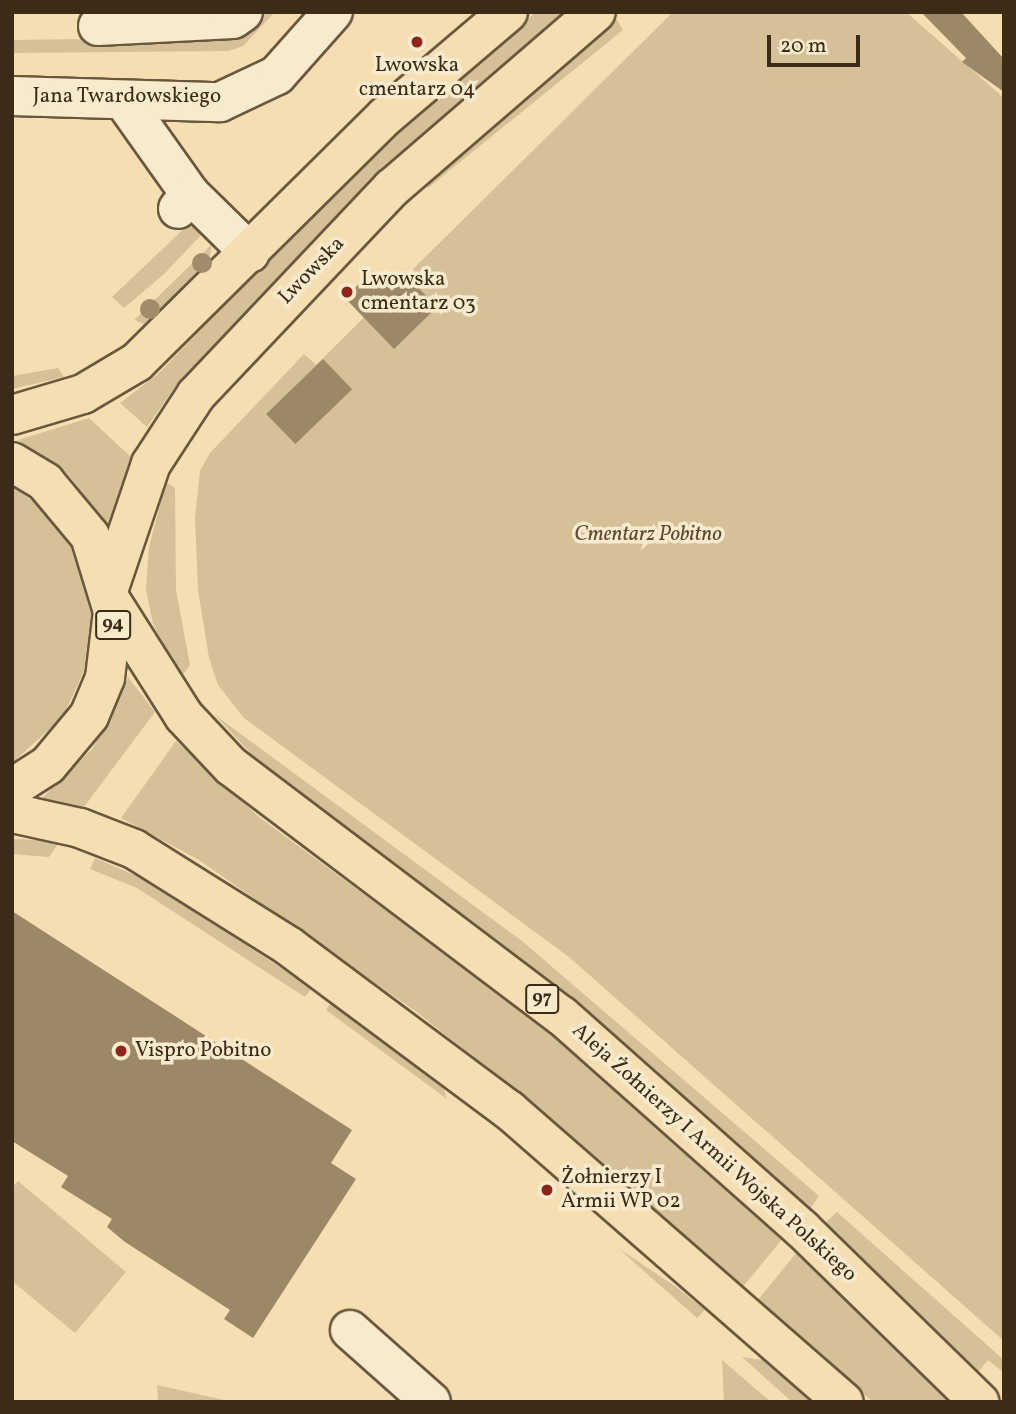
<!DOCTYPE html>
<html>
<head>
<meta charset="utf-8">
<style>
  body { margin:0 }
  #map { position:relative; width:1016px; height:1414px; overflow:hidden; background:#f5deb2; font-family:Vollkorn,serif }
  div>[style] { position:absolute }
  .green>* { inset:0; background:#d6c097 }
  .building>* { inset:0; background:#9c8867; transform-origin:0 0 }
  .roads { filter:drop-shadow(2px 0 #6a583d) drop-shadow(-2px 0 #6a583d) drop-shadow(0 2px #6a583d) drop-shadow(0 -2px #6a583d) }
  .minor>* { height:38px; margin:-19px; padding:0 19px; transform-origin:19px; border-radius:19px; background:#f8eacd }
  .major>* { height:38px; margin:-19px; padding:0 19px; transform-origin:19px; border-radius:19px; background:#f5deb2 }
  .trees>* { width:20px; height:20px; margin:-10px; border-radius:50%; background:#a08c6a }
  .dots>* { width:19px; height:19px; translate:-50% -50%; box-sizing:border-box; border:4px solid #f8eacd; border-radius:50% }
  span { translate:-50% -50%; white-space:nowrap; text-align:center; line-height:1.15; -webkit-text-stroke:7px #f8eacd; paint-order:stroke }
  .shield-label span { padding:2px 5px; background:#f8eacd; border:2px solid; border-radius:5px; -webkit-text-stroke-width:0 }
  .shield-label { font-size:19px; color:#3c2b16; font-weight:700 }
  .poi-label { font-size:21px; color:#3c2b16 }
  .left { translate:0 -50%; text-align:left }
  .street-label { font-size:21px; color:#3c2b16 }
  .park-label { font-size:21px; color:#5b4930; font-style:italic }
  .frame { position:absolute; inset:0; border:14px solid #3c2b16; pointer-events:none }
  .scale { position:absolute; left:767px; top:35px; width:93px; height:32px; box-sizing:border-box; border:4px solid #3c2b16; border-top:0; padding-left:9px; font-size:21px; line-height:24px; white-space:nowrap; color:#3c2b16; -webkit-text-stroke:5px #f8eacd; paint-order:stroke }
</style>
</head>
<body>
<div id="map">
  <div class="green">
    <i style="clip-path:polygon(263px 12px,275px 12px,243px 46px,229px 51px,12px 53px,12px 40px,86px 39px,254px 23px)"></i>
    <i style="clip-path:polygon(536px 12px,569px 12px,364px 190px,175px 387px,147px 427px,120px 403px,158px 374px,372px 153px)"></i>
    <i style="clip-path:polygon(673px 12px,906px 12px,1004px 98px,1004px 1341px,569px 957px,244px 718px,218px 685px,209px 658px,198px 590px,195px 518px,200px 471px,210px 453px,304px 354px,316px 365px)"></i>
    <i style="clip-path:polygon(617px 20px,623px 30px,428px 188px,425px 182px,516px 99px)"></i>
    <i style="clip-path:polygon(188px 225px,204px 232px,164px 274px,124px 308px,112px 297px)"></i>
    <i style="clip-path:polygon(212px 244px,208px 266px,186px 290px,147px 325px,134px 320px)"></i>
    <i style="clip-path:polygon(58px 368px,64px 377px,12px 389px,12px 376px)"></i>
    <i style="clip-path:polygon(89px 418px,131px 457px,108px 525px,67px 473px,18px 440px)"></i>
    <i style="clip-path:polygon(166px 482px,175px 488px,176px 590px,190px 665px,181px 677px,153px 624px,146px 589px,149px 547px)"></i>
    <i style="clip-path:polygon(12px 486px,44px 509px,76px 555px,91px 609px,91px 637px,86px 666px,63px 717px,12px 763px)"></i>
    <i style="clip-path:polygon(128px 677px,155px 712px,84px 807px,42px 798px,93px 748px)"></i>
    <i style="clip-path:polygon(215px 715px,522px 941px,819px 1196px,810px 1209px,566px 992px,267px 771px)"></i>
    <i style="clip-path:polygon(176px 741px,259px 817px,556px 1036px,783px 1238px,742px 1288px,543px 1113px,418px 1013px,199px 860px,121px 818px)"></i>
    <i style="clip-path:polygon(12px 839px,38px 840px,58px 844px,49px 857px,12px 854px)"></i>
    <i style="clip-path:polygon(95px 858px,148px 881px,312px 988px,305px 997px,137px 888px,90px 869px)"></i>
    <i style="clip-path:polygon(332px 1001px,442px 1084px,447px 1099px,326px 1010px)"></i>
    <i style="clip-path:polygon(18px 1181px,126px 1272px,75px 1333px,12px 1281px,12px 1187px)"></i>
    <i style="clip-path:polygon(837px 1212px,1004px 1360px,1004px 1373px,988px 1360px,978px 1372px,825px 1223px)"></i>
    <i style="clip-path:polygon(618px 1248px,679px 1289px,705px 1310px,697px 1318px)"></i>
    <i style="clip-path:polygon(797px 1252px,952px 1402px,873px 1402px,757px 1301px)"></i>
    <i style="clip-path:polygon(742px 1357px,764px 1360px,812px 1402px,792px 1402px)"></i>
    <i style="clip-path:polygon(722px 1360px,771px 1402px,724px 1402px)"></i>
    <i style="clip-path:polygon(157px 1385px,233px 1402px,158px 1402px)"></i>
  </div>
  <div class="building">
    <i style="clip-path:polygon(921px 12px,961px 12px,1004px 59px,1004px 92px,962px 62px,966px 58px)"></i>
    <i style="clip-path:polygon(372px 271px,392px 291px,407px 276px,437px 307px,394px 349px,345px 298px)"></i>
    <i style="left:323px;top:359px;width:42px;height:79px;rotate:46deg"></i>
    <i style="clip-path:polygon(12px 911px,352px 1130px,331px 1163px,356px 1179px,253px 1338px,224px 1319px,230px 1310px,125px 1242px,107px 1227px,112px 1219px,61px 1187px,68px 1176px,12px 1141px)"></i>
  </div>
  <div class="roads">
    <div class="minor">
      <i style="left:98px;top:26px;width:135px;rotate:-3deg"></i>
      <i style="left:233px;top:19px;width:12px;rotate:-35deg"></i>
      <i style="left:12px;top:96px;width:208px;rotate:1.7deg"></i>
      <i style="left:220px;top:102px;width:63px;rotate:-25.3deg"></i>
      <i style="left:277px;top:75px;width:84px;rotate:-48.4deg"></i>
      <i style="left:124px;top:101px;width:114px;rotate:54.6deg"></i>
      <i style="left:190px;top:194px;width:19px;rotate:129deg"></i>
      <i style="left:190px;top:194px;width:84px;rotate:44.5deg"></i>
      <i style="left:350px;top:1330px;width:108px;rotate:41.6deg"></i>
    </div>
    <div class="major">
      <i style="left:12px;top:415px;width:74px;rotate:-16.5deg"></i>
      <i style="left:83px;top:394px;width:63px;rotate:-30.7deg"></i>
      <i style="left:137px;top:362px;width:350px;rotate:-44.7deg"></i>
      <i style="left:386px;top:116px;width:160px;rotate:-40.4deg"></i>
      <i style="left:12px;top:462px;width:39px;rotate:31deg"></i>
      <i style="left:45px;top:482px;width:70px;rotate:50.2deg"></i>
      <i style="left:90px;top:536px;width:78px;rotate:73deg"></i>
      <i style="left:113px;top:611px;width:67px;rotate:96.8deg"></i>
      <i style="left:105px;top:678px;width:41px;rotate:112.8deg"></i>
      <i style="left:89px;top:716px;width:64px;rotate:129.9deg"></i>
      <i style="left:48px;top:765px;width:43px;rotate:147.4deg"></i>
      <i style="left:109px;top:588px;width:131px;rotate:-71.3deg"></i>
      <i style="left:151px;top:464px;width:82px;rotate:-56.9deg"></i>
      <i style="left:196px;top:395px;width:285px;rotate:-46.6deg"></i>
      <i style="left:392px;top:188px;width:269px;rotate:-40.8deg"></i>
      <i style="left:111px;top:601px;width:136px;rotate:57.6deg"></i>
      <i style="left:184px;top:716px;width:69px;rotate:46.8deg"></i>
      <i style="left:231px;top:766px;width:415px;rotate:37.1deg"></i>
      <i style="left:562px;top:1016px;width:321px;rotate:41.6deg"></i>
      <i style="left:802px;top:1229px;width:248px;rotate:44.3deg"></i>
      <i style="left:12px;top:813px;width:70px;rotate:12.4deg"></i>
      <i style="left:80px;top:828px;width:58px;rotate:21.3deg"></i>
      <i style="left:134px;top:849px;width:184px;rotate:32.1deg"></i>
      <i style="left:290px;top:947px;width:273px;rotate:36.7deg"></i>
      <i style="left:509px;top:1110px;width:444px;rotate:41.1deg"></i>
    </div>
  </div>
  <div class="trees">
    <i style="left:202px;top:263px"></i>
    <i style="left:150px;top:309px"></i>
  </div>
  <div class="dots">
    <i style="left:417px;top:42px;background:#8f2418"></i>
    <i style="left:347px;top:292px;background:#8f2418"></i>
    <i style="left:121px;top:1051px;background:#8f2418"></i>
    <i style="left:547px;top:1190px;background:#8f2418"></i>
  </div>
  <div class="shield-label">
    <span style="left:113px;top:625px">94</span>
    <span style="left:542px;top:999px">97</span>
  </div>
  <div class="poi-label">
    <span style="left:417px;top:78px">Lwowska<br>cmentarz 04</span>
    <span class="left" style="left:361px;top:292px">Lwowska<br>cmentarz 03</span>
    <span class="left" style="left:135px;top:1051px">Vispro Pobitno</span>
    <span class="left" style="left:561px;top:1190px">Żołnierzy I<br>Armii WP 02</span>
  </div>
  <div class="street-label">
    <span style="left:127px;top:97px">Jana Twardowskiego</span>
    <span style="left:312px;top:271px;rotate:-46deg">Lwowska</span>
    <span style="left:714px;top:1153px;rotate:42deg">Aleja Żołnierzy I Armii Wojska Polskiego</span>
  </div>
  <div class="park-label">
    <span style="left:648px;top:535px">Cmentarz Pobitno</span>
  </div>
  <div class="frame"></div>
  <div class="scale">20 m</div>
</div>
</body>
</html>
